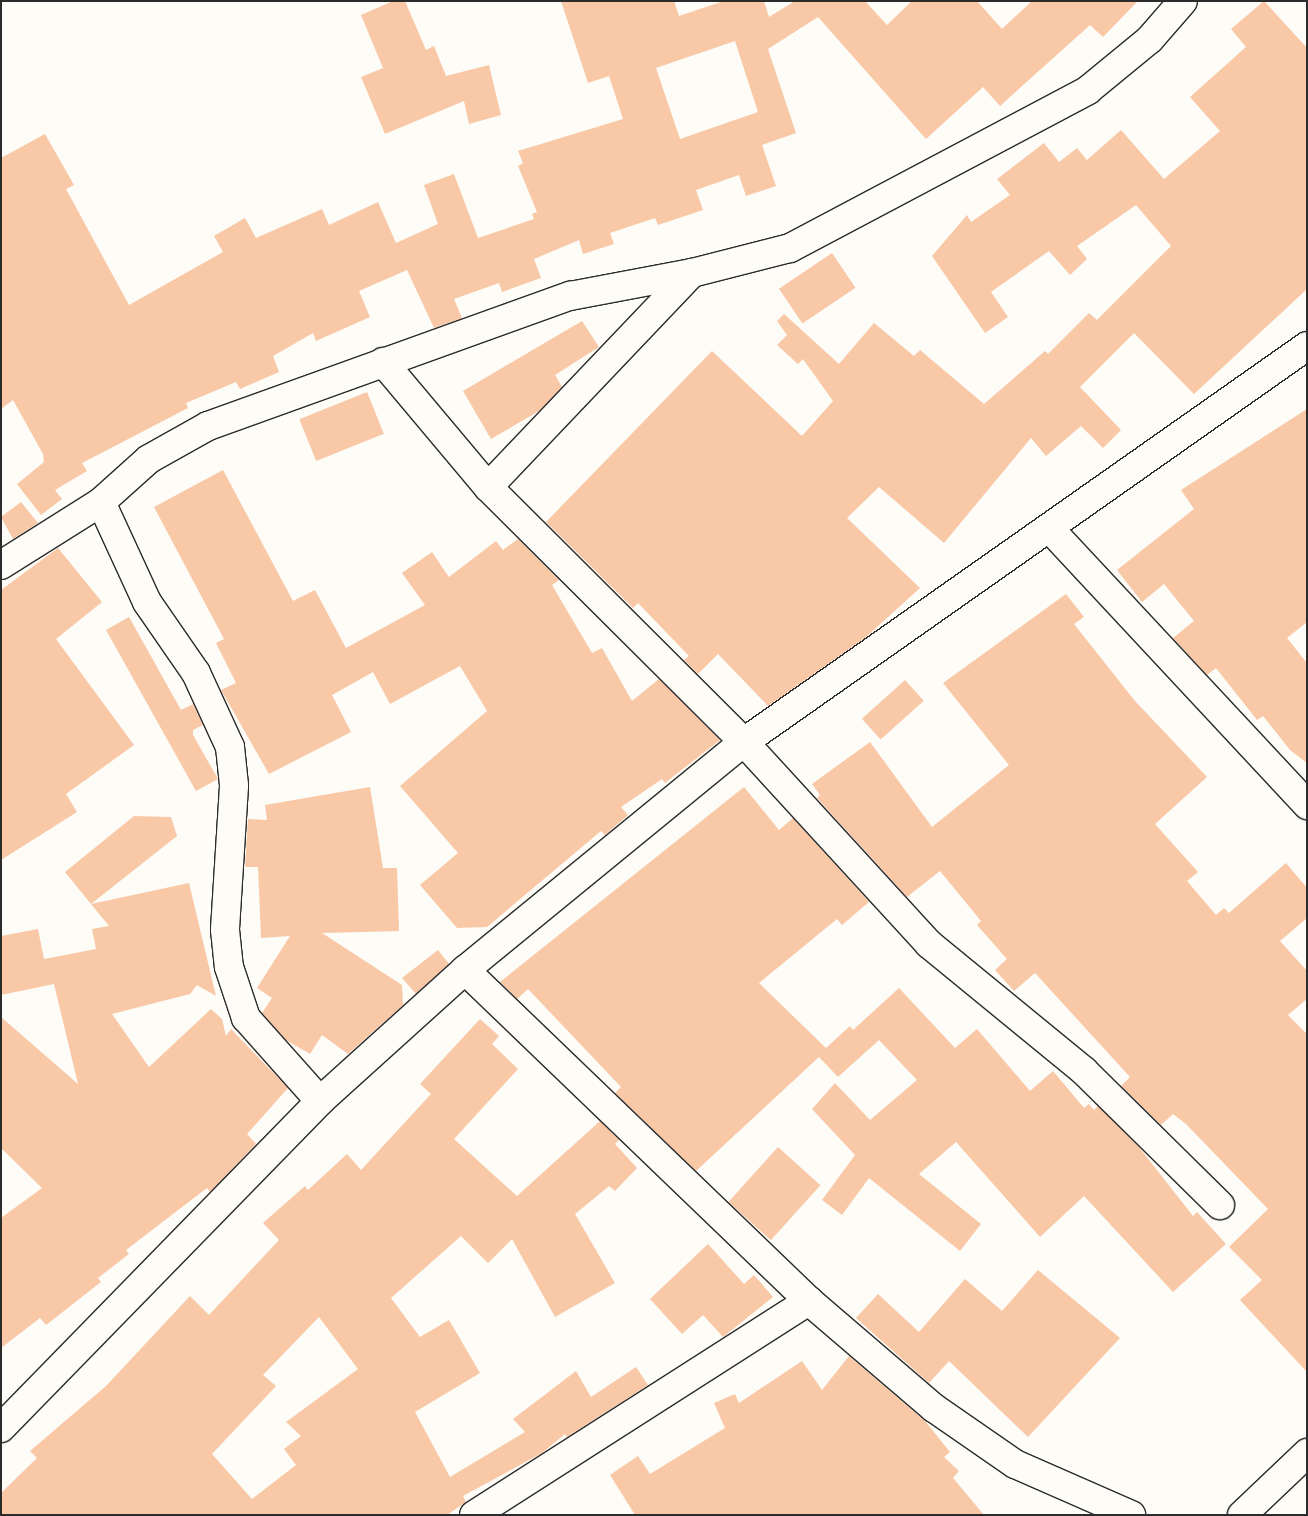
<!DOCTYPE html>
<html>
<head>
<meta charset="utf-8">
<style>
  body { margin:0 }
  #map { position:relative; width:1308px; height:1516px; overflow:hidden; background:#fdfcf7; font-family:"Shantell Sans",sans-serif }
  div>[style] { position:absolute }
  .building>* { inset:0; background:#f8c8a7; transform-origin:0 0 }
  .roads { filter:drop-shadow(1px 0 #2b2b2b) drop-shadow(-1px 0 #2b2b2b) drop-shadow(0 1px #2b2b2b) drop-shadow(0 -1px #2b2b2b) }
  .street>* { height:28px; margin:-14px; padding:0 14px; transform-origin:14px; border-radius:14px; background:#fdfcf7 }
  span { translate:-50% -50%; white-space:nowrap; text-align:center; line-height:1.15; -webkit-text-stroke:4px #fdfcf7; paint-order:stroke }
  .frame { position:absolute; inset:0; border:2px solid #2b2b2b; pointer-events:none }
</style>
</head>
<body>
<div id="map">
  <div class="building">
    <i style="clip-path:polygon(393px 1px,405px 1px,426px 50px,434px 46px,446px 76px,489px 65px,501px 115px,469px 124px,464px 101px,385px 134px,361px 77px,383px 68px,361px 15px)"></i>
    <i style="clip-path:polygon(evenodd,561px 1px,674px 1px,679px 16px,724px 1px,764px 1px,769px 17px,795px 1px,865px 1px,887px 25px,912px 1px,977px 1px,1002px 29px,1032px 1px,1138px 1px,1103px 37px,1090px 25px,1000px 106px,983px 87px,926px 139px,818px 17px,768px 49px,796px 133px,762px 145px,776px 186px,746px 196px,739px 175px,696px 190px,703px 210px,658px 225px,655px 218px,610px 233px,614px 244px,583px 254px,579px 240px,534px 259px,541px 278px,502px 292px,499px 283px,454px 299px,462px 318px,434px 328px,407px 270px,359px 291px,370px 317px,316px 341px,313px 333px,273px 356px,279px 372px,240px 389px,236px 382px,186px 403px,188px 408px,82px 463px,87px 471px,55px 490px,62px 499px,41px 515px,17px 484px,44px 462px,43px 454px,13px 400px,1px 409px,1px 158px,45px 134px,74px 185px,66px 189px,129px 305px,223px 252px,214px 236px,245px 218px,256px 238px,322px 209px,329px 225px,378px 202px,396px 243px,438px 224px,424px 185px,454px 174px,478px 238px,534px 219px,532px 214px,537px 212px,518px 166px,523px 163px,518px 151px,623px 119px,609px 76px,588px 83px,561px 1px,735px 41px,758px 112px,680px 139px,656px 68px,735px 41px)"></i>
    <i style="clip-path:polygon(1264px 1px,1307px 48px,1307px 289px,1194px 394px,1134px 333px,1080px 387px,1121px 430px,1103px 448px,1081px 426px,1046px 456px,1031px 438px,944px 543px,879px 487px,847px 518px,920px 588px,866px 637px,768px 706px,718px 654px,698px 674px,684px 660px,689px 656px,638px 603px,633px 608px,546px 522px,712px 351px,802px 436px,833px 401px,803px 359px,798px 364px,777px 345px,787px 335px,777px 321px,784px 314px,839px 364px,874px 323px,914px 356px,920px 350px,984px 404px,1045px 351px,1048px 354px,1089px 313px,1097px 320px,1171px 246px,1136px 205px,1077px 246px,1087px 259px,1070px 275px,1049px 251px,991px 292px,1008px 317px,985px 333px,932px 256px,967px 215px,971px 222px,1010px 195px,997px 179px,1044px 143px,1059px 162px,1077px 148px,1087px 160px,1121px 130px,1164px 179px,1220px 131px,1190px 97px,1246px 47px,1231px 29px)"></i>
    <i style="left:832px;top:253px;width:42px;height:64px;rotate:56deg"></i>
    <i style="clip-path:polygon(582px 321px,599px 347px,555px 375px,562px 387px,539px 411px,491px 439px,463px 391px)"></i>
    <i style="left:367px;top:392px;width:45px;height:73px;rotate:68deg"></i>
    <i style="clip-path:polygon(1307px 409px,1307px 622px,1287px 638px,1307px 663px,1307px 763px,1290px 750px,1263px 716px,1257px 720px,1216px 668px,1207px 675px,1173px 638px,1194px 621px,1164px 584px,1142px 602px,1117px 570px,1194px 509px,1181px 490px)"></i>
    <i style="clip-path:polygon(223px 470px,293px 601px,315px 590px,346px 648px,425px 605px,402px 573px,432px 552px,449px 577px,496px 541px,503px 550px,518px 539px,559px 580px,552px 585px,592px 653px,602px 648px,632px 701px,659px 679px,720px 740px,665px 783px,662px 779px,621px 807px,628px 815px,605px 835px,601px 831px,487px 927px,457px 928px,420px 885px,458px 853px,400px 786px,487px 711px,460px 666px,390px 704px,373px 672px,332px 695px,351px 732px,269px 774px,221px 690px,236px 683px,216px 643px,224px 639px,154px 507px)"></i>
    <i style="clip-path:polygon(21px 502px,38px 523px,13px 539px,1px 517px)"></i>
    <i style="clip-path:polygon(58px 548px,102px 602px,56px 639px,134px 745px,66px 794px,77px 812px,1px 860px,1px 590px)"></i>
    <i style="clip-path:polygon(1066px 594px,1084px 617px,1074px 624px,1135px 701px,1207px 777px,1155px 824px,1198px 872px,1187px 881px,1216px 915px,1224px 908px,1229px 913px,1286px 863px,1307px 888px,1307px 918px,1280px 941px,1307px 971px,1307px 999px,1288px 1015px,1307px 1034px,1307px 1372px,1240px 1300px,1262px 1280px,1229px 1247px,1268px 1209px,1186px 1124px,1173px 1114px,1161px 1125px,1121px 1086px,1130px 1077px,1035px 973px,1014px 991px,995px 970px,1007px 959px,977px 925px,981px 921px,940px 871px,907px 897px,817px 798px,820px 795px,812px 784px,870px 742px,932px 827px,1009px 765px,943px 683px)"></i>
    <i style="clip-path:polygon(129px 617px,181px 710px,193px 704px,203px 725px,193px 730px,193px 735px,218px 779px,196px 791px,106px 630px)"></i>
    <i style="left:905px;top:680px;width:28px;height:58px;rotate:48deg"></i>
    <i style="clip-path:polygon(370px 787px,383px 868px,397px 868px,399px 931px,322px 933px,402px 985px,403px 1005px,348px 1054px,322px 1035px,310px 1054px,286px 1040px,262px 1013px,272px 998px,257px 988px,290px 936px,261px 938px,258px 867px,245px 867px,248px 819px,267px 820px,265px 805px)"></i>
    <i style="clip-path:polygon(744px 787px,779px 830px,793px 818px,869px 902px,842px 925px,837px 919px,759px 983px,826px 1048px,850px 1026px,853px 1030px,899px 988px,955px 1048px,977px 1029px,1030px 1091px,1053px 1071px,1084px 1108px,1089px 1104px,1094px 1110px,1098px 1106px,1138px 1146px,1193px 1216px,1197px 1212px,1226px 1244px,1173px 1292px,1084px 1196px,1040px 1237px,956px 1142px,919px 1174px,981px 1224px,960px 1251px,869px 1178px,842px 1215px,822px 1200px,855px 1155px,812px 1109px,835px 1083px,870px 1120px,917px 1080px,879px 1040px,838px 1077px,819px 1057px,696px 1171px,615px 1093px,621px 1087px,528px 989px,517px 999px,500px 982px)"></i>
    <i style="clip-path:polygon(134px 816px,171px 817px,177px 836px,91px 904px,65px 872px)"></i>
    <i style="clip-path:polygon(189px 883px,216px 996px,197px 985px,190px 994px,112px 1014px,149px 1067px,211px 1009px,222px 1019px,226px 1036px,231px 1029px,288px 1088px,247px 1134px,256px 1144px,210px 1192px,207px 1188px,126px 1250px,129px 1254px,98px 1278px,101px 1282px,46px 1325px,40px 1318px,1px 1348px,1px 1218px,42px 1188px,1px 1148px,1px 1017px,78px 1084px,54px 984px,1px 995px,1px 936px,38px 929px,44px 959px,96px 949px,92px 929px,109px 926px,91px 904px)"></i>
    <i style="clip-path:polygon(438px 950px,449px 964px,416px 994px,402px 978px)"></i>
    <i style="clip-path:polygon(evenodd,480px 1019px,499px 1036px,492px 1044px,518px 1069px,454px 1139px,517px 1196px,600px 1121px,619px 1140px,615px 1144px,637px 1168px,615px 1191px,609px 1186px,575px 1214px,615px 1283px,555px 1317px,512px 1239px,488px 1263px,461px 1236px,391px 1298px,420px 1337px,449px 1320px,480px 1373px,415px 1412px,450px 1477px,525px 1432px,513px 1419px,576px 1371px,591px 1397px,636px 1367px,648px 1385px,567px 1437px,565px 1434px,542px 1453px,463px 1496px,466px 1502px,447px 1515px,1px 1515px,1px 1493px,37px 1458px,30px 1451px,106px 1386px,190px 1296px,209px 1315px,279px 1240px,263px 1223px,305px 1186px,308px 1190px,347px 1154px,361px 1170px,431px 1094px,420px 1084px,480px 1019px,319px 1317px,358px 1369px,286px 1422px,301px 1436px,284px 1449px,296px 1465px,252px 1499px,212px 1454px,276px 1386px,263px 1375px,319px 1317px)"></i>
    <i style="left:778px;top:1147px;width:57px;height:74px;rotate:42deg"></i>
    <i style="clip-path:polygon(708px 1244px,744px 1284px,754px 1275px,773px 1297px,723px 1337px,703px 1315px,682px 1334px,650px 1299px)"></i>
    <i style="clip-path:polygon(1038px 1270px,1120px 1338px,1028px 1437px,949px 1361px,929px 1383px,856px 1318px,878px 1294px,919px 1332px,965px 1279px,1002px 1311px)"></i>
    <i style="clip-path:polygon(849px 1356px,925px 1421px,950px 1452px,944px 1457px,959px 1471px,953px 1478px,984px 1515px,635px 1515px,610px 1475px,638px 1456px,650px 1474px,725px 1428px,714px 1403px,735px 1394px,739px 1403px,802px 1361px,822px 1390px)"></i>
  </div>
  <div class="roads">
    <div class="street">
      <i style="left:383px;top:362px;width:163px;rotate:50deg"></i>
      <i style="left:488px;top:487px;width:361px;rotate:44.9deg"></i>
      <i style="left:744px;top:742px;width:274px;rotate:47.5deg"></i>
      <i style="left:929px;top:944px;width:200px;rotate:39.3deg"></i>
      <i style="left:1084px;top:1071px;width:191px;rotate:44.6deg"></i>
      <i style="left:488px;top:487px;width:296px;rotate:-46.4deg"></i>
      <i style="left:101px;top:502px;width:110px;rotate:65.3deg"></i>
      <i style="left:147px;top:602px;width:86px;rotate:55.4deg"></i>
      <i style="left:196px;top:673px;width:81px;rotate:65.3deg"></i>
      <i style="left:230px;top:747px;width:39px;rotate:84deg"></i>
      <i style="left:234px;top:786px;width:144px;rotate:93.6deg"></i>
      <i style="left:225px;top:930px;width:37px;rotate:84deg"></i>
      <i style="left:229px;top:967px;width:54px;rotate:71.6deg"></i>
      <i style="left:246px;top:1018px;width:111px;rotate:48.3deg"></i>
      <i style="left:1049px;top:528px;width:379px;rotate:47deg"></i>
      <i style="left:1px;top:565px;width:118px;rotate:-32.2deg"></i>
      <i style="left:101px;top:502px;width:64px;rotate:-41.9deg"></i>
      <i style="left:149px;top:459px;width:68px;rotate:-29.2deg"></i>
      <i style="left:208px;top:426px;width:385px;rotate:-19.8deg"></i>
      <i style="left:570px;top:296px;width:124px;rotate:-10.7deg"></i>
      <i style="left:692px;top:273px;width:101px;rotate:-14.3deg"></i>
      <i style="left:790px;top:248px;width:337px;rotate:-27.9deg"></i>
      <i style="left:1088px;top:90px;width:80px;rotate:-39.4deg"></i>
      <i style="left:1150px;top:39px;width:50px;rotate:-49deg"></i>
      <i style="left:465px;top:970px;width:477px;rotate:43.9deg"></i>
      <i style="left:809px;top:1301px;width:165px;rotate:40.6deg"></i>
      <i style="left:934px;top:1408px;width:98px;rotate:34.7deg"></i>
      <i style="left:1015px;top:1464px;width:127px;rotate:23.7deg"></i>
      <i style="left:1px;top:1428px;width:457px;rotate:-45.7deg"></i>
      <i style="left:320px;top:1101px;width:195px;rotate:-42.1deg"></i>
      <i style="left:465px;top:970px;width:360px;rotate:-39.3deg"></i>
      <i style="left:744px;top:742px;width:688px;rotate:-35.12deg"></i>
      <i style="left:474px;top:1515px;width:398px;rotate:-32.6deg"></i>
      <i style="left:1242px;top:1515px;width:90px;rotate:-43.6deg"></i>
    </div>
  </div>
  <div class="frame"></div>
</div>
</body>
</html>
